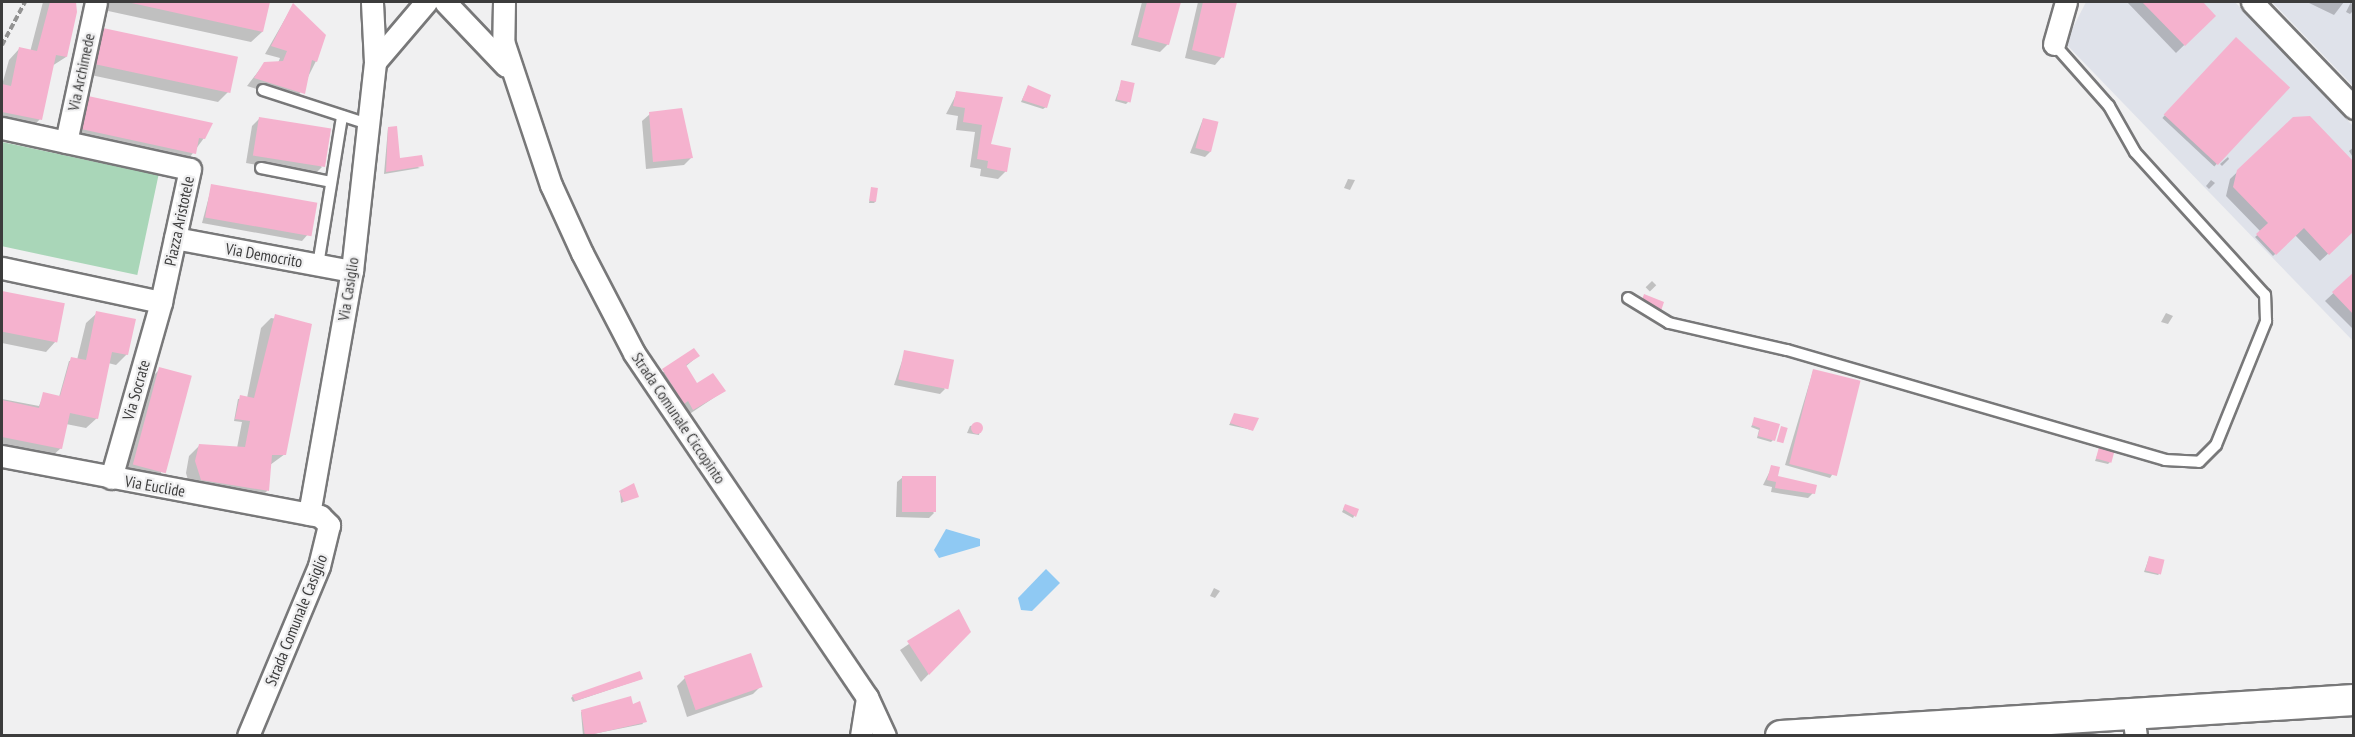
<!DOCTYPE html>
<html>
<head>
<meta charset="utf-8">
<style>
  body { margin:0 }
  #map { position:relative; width:2355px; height:737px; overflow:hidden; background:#f0f0f1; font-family:"PT Sans Narrow",sans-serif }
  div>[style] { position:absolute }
  .built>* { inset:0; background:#dfe2ea }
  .green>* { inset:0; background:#a9d6b8; transform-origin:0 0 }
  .water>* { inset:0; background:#8fc9f3 }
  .shadow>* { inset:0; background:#0003; transform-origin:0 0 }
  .building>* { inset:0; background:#f5b2ce; transform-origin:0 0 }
  .round { border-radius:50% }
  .path>* { height:4px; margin-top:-2px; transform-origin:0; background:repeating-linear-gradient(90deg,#929292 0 6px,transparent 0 9px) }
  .roads { filter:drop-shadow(2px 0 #787879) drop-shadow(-2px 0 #787879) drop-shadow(0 2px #787879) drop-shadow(0 -2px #787879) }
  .service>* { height:10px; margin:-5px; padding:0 5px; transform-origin:5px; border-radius:5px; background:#fff }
  .minor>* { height:21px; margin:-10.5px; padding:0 10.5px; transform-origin:10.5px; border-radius:10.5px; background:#fff }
  .secondary>* { height:30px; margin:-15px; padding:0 15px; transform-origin:15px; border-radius:15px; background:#fff }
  span { translate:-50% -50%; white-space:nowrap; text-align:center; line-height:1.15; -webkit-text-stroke:4.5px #f0f0f1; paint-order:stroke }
  .street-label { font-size:16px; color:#3c3c3c }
  .frame { position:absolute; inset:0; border:3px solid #3c3c3c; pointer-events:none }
</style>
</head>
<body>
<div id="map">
  <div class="built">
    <i style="clip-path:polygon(2086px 2px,2235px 2px,2353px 126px,2353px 341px,2065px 43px)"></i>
    <i style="clip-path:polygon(2272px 2px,2353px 2px,2353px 86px)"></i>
  </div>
  <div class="green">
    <i style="left:2px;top:142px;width:160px;height:102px;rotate:12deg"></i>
  </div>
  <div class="water">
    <i style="clip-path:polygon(946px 529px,980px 539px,980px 546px,939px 558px,934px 550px)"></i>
    <i style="clip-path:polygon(1046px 569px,1060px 583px,1032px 611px,1021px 610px,1018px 598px)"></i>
  </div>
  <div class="shadow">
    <i style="clip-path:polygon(43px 2px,76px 2px,66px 57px,52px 66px,40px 119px,30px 130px,2px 124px,2px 85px,9px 60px,19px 49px,30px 52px)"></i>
    <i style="clip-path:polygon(101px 2px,268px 2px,262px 32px,251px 42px,99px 9px)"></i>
    <i style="clip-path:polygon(1142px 2px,1179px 2px,1168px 44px,1160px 52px,1131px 45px)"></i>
    <i style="clip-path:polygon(1198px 2px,1236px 2px,1222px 57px,1215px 65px,1185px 58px)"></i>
    <i style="clip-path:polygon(2127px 2px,2199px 2px,2214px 16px,2176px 53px)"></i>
    <i style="clip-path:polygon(2307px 2px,2344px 2px,2334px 15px)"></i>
    <i style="clip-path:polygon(2351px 2px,2354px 10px,2350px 14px,2346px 12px)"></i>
    <i style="clip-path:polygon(293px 5px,316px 61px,296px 101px,247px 86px,264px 64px,278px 63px,280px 58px,265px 54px)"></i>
    <i style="clip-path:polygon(103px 29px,236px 58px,228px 92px,218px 102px,86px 74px,93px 40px)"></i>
    <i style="left:2236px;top:39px;width:71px;height:108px;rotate:43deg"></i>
    <i style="clip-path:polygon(1122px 81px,1128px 102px,1126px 104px,1115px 101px)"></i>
    <i style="clip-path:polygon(1028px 87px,1046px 107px,1043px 109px,1021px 102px)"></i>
    <i style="clip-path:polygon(957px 93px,1001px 98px,989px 145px,1006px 171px,998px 179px,980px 176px,981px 169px,970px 167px,975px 132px,956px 130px,958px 116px,946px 114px)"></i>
    <i style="clip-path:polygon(89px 97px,204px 138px,187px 161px,74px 136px,81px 105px)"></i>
    <i style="clip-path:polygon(650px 114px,692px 157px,684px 165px,646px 169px,642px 121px)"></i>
    <i style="clip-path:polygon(260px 118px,322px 167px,314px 175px,246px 163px,252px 126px)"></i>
    <i style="clip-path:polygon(1203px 119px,1210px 152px,1205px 157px,1190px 153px)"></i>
    <i style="clip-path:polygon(2293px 119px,2354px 230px,2320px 261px,2295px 235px,2273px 256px,2255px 237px,2261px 232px,2226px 196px,2230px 179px)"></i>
    <i style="clip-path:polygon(388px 128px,399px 160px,420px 168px,384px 174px)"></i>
    <i style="clip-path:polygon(2354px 147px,2354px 159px,2349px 151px)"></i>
    <i style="clip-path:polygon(2228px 157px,2229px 159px,2222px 166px,2220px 164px)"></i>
    <i style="clip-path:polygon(1348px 179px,1355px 180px,1350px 190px,1344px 188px)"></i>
    <i style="clip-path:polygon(2211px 180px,2215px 183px,2209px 189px,2206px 186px)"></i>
    <i style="clip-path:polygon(212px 185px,315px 204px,309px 233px,302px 241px,202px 223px)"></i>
    <i style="clip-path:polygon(872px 189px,876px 201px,874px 203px,869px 203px)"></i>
    <i style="clip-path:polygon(2354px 274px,2354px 330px,2325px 301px)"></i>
    <i style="left:1652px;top:281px;width:6px;height:9px;rotate:45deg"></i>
    <i style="clip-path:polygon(2px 293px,63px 305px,56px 341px,46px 352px,2px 343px)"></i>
    <i style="clip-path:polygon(97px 313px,127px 354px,116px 365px,108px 363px,97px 418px,86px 428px,66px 424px,61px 448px,50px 458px,2px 448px,2px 399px,39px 406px,44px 394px,59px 397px,69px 361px,77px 360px,86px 323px)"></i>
    <i style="clip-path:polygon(2166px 313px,2173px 316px,2168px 324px,2161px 322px)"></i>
    <i style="clip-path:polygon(271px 318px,311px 324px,285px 454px,270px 465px,267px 491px,257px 501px,191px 490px,186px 473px,189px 456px,200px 445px,237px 448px,242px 422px,234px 421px,238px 399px,247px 398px,261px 328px)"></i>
    <i style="clip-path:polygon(694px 350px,698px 356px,685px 367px,697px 385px,724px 391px,685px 417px,655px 378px)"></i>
    <i style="clip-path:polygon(905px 352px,945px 389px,940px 394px,894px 385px)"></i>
    <i style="clip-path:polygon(160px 369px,161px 473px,154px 481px,123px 472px,152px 377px)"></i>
    <i style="clip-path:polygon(1813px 371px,1832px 475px,1830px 478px,1785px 465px)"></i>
    <i style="clip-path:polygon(1235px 415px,1252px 430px,1229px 425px)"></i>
    <i style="clip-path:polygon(1755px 419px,1773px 440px,1771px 442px,1757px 438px,1759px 430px,1751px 427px)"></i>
    <i style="clip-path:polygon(981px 424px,979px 435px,967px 433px,970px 426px)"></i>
    <i style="clip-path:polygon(2100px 448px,2110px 462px,2108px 464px,2095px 461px)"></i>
    <i style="clip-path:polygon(1772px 467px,1776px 478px,1813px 493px,1808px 498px,1771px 492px,1772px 487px,1763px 485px)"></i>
    <i style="clip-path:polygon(903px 477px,934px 513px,929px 518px,896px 517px,897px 482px)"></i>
    <i style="clip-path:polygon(620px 492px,637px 496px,621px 503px)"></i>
    <i style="clip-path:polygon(1345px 506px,1357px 510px,1353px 518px,1342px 512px)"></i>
    <i style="clip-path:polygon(2149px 558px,2160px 573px,2158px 575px,2144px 572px)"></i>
    <i style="clip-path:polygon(1214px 588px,1220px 591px,1215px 598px,1210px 596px)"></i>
    <i style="clip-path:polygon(958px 611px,969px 632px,921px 682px,900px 650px)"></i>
    <i style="clip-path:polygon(685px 678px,761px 686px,753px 694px,687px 717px,677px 686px)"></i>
    <i style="clip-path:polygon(641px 679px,573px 702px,571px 698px,573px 696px)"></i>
    <i style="clip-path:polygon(632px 705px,643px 724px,583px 736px,581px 712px)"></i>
  </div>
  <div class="building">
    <i style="clip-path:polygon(50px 2px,76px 2px,77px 12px,67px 57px,56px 55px,42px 120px,2px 112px,2px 84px,11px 86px,19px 47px,37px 51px)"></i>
    <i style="clip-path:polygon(127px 2px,270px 2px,263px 32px)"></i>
    <i style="clip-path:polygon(1147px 2px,1181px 2px,1169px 45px,1138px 37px)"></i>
    <i style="clip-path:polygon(1203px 2px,1237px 2px,1224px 58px,1192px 50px)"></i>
    <i style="clip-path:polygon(2142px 2px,2203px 2px,2216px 16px,2185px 46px)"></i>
    <i style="clip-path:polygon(293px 3px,326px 35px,317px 62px,312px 60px,305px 94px,254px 78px,264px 62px,283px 61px,287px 51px,271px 46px)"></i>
    <i style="left:103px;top:28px;width:138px;height:37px;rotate:12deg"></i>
    <i style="left:2236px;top:37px;width:74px;height:106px;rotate:43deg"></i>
    <i style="left:1121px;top:80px;width:14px;height:20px;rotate:12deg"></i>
    <i style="clip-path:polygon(1028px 85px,1051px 95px,1047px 108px,1022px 100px)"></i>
    <i style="clip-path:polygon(956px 91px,1003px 97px,991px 144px,1011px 148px,1007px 172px,987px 168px,988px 161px,977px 159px,982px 125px,963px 122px,965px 108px,953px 106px)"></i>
    <i style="clip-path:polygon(88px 96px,213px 123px,205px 139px,199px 138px,196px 154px,81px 129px)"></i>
    <i style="clip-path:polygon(682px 108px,693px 158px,653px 162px,649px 112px)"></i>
    <i style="clip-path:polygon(2310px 116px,2354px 162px,2354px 231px,2329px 255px,2304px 228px,2276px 255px,2256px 234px,2268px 223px,2233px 187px,2237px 170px,2293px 117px)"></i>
    <i style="left:259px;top:117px;width:73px;height:39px;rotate:9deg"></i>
    <i style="left:1203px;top:118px;width:16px;height:31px;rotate:14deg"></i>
    <i style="clip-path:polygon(397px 126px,400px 158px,422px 155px,424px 166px,386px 172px,388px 127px)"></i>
    <i style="left:211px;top:184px;width:108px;height:34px;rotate:10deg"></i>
    <i style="left:871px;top:187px;width:7px;height:14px;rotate:8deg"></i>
    <i style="clip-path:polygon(2354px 272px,2354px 315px,2332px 292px)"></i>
    <i style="left:2px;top:291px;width:64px;height:40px;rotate:11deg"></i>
    <i style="clip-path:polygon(1644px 294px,1664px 302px,1661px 311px,1642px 300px)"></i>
    <i style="clip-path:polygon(96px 311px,136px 319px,128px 355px,112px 352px,98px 419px,70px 413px,62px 449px,2px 437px,2px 400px,39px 408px,43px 392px,60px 396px,71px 357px,86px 360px)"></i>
    <i style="clip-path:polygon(275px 314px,312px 324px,286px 455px,272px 455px,269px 491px,201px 480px,195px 461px,199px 444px,245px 447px,250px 421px,235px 419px,240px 395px,254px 398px)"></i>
    <i style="clip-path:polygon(694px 348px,700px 356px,686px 365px,697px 383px,713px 373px,726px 391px,693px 410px,688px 401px,684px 404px,662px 369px)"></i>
    <i style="left:904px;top:350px;width:51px;height:30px;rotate:11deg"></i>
    <i style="left:159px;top:367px;width:34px;height:101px;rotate:15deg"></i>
    <i style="left:1813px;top:369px;width:49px;height:98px;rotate:14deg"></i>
    <i style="clip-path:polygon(1234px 413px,1259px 418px,1253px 431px,1230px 423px)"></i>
    <i style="clip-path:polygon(1754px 417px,1780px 424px,1775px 441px,1758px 436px,1760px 428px,1752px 425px)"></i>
    <i class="round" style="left:971px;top:422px;width:12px;height:12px"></i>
    <i style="left:1781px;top:426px;width:7px;height:16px;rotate:16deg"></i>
    <i style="left:2099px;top:447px;width:16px;height:12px;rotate:15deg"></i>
    <i style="clip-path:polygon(1771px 465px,1780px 467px,1778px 476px,1817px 485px,1815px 494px,1775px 488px,1776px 482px,1767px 480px)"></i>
    <i style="left:902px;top:476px;width:34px;height:36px"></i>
    <i style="clip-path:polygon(634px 483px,639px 497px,624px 502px,619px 491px)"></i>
    <i style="clip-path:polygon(1345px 504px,1359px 509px,1356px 517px,1343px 509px)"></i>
    <i style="left:2149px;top:556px;width:16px;height:15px;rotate:14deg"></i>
    <i style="clip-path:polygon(959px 609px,971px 632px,929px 675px,907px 641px)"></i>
    <i style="left:751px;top:653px;width:36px;height:71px;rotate:71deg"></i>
    <i style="clip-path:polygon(640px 671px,643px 679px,575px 701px,572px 695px)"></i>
    <i style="clip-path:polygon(631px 696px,633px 704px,640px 701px,647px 722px,585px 736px,581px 710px)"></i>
  </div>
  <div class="path">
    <i style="left:2px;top:45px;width:49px;rotate:-61.9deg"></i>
  </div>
  <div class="roads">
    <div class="service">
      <i style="left:263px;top:90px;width:107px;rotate:17.9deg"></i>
      <i style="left:261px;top:168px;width:71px;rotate:11.3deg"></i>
      <i style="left:318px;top:265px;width:151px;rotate:-80.8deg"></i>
      <i style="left:1628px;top:298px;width:48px;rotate:31.4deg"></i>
      <i style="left:1669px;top:323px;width:121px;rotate:12.9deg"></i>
      <i style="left:1787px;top:350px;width:394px;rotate:16.2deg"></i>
      <i style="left:2165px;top:460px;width:34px;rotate:3deg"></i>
      <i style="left:2199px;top:462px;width:24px;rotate:-45deg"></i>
      <i style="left:2216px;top:445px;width:134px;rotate:-68deg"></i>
      <i style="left:2266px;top:321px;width:26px;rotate:-92deg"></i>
      <i style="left:2265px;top:295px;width:193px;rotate:-132.3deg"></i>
      <i style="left:2135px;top:152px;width:53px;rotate:-119.5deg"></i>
      <i style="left:2109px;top:106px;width:83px;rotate:-131.6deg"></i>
    </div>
    <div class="minor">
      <i style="left:445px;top:2px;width:88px;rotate:46.4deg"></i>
      <i style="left:504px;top:2px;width:39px;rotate:91deg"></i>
      <i style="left:503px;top:41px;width:152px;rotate:71.6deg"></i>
      <i style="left:551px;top:185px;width:75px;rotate:65.5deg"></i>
      <i style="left:582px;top:253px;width:113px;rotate:62.5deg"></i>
      <i style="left:634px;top:353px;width:415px;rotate:55.9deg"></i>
      <i style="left:867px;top:697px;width:43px;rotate:65.2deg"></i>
      <i style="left:2252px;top:2px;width:147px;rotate:46.1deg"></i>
      <i style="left:2054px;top:44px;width:44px;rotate:-74.1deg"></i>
      <i style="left:375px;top:62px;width:79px;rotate:-49.6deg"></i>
      <i style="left:2px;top:128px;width:192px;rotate:12.3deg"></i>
      <i style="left:190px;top:169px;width:136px;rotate:102.3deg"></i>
      <i style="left:161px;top:302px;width:163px;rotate:-167.9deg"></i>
      <i style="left:66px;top:142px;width:143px;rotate:-77.9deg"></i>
      <i style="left:175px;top:238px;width:180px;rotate:10.6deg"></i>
      <i style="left:2px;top:456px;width:324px;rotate:10.7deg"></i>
      <i style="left:320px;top:516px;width:13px;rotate:45deg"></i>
      <i style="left:329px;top:525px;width:42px;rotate:103.7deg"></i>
      <i style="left:319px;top:566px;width:184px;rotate:112.7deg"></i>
      <i style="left:111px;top:478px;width:183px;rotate:-74.1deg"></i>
      <i style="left:309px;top:514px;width:247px;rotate:-80deg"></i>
      <i style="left:352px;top:271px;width:210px;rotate:-83.7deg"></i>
      <i style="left:375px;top:62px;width:60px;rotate:-92.9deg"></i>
      <i style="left:2133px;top:715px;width:21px;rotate:82deg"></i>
      <i style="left:861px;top:736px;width:39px;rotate:-81deg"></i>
    </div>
    <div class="secondary">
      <i style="left:1781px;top:736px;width:574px;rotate:-3.6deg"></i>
    </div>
  </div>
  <div class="street-label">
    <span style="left:81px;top:72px;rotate:-78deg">Via Archimede</span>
    <span style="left:179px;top:221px;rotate:-78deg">Piazza Aristotele</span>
    <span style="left:264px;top:255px;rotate:10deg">Via Democrito</span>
    <span style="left:348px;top:289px;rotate:-81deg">Via Casiglio</span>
    <span style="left:136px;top:390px;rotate:-74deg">Via Socrate</span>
    <span style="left:679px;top:418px;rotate:56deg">Strada Comunale Ciccopinto</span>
    <span style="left:155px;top:486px;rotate:10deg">Via Euclide</span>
    <span style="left:296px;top:620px;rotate:-68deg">Strada Comunale Casiglio</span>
  </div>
  <div class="frame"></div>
</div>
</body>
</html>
